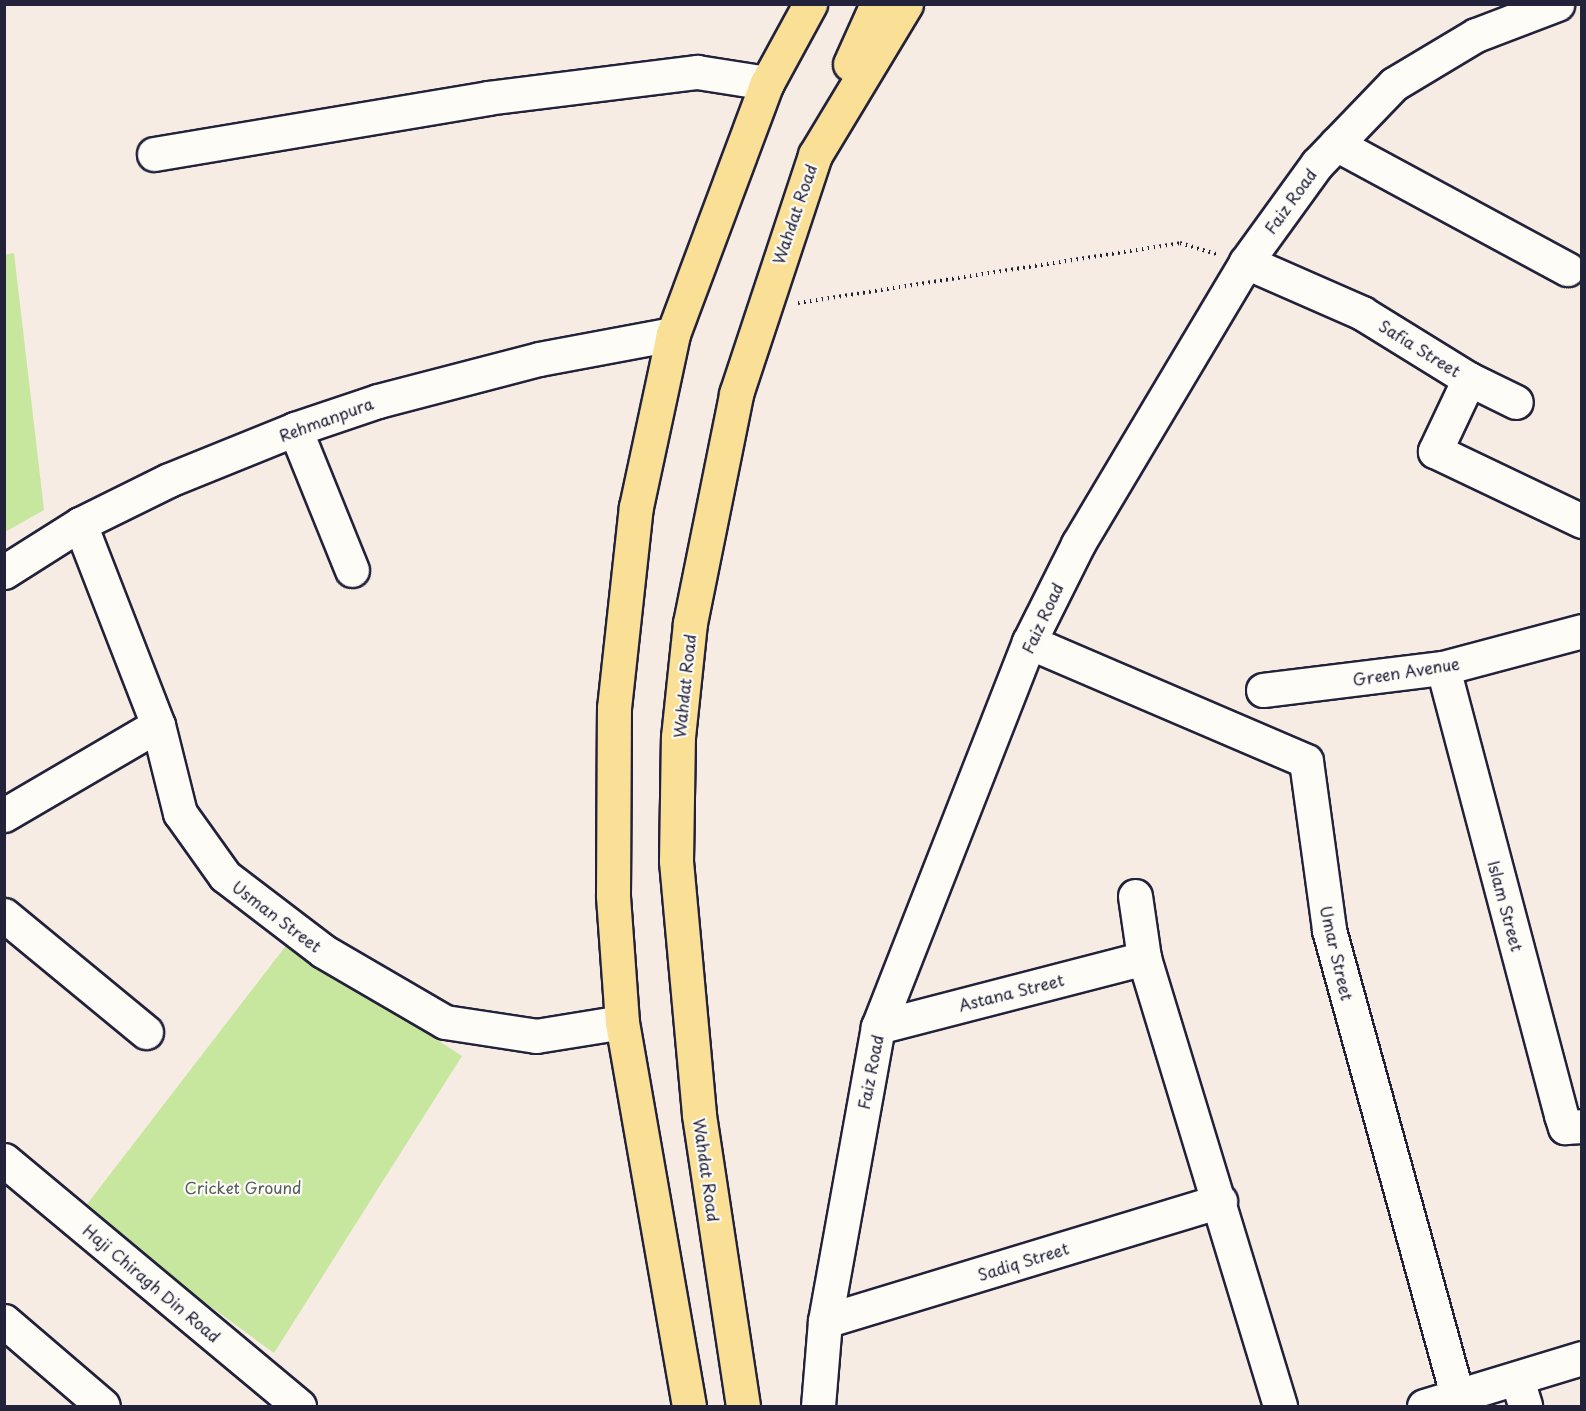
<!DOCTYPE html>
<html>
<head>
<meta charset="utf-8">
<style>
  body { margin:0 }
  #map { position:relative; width:1586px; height:1411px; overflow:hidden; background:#f7ece3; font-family:"Playpen Sans",sans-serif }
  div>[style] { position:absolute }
  .green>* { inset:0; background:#c7e69e }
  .path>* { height:4px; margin-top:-2px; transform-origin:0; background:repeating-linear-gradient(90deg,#22223b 0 1.5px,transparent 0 6px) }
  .roads { filter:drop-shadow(2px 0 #22223b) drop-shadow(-2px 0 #22223b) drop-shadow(0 2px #22223b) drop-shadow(0 -2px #22223b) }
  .minor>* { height:33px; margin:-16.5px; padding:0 16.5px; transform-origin:16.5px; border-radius:16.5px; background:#fdfcf7 }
  .major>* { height:33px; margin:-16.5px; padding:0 16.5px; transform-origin:16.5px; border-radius:16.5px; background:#fadf96 }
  span { translate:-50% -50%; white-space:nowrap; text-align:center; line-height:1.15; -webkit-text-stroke:4.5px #fdfcf7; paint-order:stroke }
  .street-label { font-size:16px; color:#22223b }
  .park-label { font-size:16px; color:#545d59 }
  .frame { position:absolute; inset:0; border:6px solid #22223b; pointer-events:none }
</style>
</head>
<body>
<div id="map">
  <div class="green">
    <i style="clip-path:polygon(14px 253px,44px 510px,5px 532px,4px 255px)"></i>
    <i style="clip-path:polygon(288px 943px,462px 1056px,274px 1353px,81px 1212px)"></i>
  </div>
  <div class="path">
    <i style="left:798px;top:303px;width:387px;rotate:-8.9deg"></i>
    <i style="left:1180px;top:243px;width:38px;rotate:17deg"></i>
  </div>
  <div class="roads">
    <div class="minor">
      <i style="left:1336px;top:144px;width:263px;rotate:28.4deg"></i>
      <i style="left:154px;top:154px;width:338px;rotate:-9.5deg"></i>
      <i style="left:487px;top:98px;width:212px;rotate:-7.1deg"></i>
      <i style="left:697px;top:72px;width:71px;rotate:8.9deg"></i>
      <i style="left:1246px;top:262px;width:127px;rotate:23.7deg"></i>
      <i style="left:1362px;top:313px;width:126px;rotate:31.7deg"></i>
      <i style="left:1469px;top:379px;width:52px;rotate:26.1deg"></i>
      <i style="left:1469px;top:379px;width:80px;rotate:115.3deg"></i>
      <i style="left:1435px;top:451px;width:163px;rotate:25.5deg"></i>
      <i style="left:295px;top:429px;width:152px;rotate:68deg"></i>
      <i style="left:80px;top:524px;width:216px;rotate:68.8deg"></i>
      <i style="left:158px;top:725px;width:91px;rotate:76deg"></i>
      <i style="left:180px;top:813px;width:77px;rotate:54.5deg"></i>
      <i style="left:225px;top:876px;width:123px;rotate:37.4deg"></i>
      <i style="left:323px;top:951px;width:141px;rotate:30.2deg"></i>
      <i style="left:445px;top:1022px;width:92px;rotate:8.7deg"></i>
      <i style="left:536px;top:1036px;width:87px;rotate:-9.2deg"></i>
      <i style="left:4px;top:572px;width:90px;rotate:-32.3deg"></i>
      <i style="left:80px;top:524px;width:99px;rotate:-26.3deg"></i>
      <i style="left:169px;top:480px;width:136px;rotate:-22deg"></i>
      <i style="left:295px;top:429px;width:88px;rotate:-18.6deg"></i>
      <i style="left:378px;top:401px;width:166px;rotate:-14.6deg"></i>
      <i style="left:539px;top:359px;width:136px;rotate:-10.6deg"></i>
      <i style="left:1029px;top:642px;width:301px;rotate:23.2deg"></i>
      <i style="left:1306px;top:761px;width:171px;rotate:82.2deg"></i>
      <i style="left:1329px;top:930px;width:484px;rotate:74.6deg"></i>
      <i style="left:1443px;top:668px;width:462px;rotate:75.2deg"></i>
      <i style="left:1561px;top:1115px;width:13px;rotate:72deg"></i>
      <i style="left:1565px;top:1127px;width:17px;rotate:-3deg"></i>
      <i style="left:1263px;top:690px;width:181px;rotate:-7deg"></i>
      <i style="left:1443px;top:668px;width:144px;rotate:-14.9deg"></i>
      <i style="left:4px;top:815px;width:178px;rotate:-30.3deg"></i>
      <i style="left:1135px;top:896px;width:63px;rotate:81.7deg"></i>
      <i style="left:1144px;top:958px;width:468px;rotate:73.1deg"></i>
      <i style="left:4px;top:915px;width:184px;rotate:39.5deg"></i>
      <i style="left:878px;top:1027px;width:275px;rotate:-14.5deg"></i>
      <i style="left:4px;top:1160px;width:384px;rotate:39.8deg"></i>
      <i style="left:4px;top:1321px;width:130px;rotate:40.6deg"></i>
      <i style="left:825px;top:1321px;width:413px;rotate:-16.9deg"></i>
      <i style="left:1517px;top:1379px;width:28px;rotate:73deg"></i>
      <i style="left:818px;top:1406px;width:85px;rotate:-85.3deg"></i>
      <i style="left:825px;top:1321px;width:299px;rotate:-79.8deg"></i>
      <i style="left:878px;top:1027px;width:414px;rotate:-68.6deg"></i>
      <i style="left:1029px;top:642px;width:110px;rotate:-63.4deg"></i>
      <i style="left:1078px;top:544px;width:328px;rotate:-59.2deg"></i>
      <i style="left:1246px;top:262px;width:121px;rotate:-54.1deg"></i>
      <i style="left:1317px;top:164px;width:111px;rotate:-46.1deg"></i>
      <i style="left:1394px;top:84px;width:96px;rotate:-30.9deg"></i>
      <i style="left:1476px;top:35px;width:87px;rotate:-20.9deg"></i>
      <i style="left:1424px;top:1406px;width:165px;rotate:-16.9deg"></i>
    </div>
    <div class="major">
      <i style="left:850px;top:64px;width:66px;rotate:-65.8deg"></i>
      <i style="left:689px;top:1406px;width:390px;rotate:-99.9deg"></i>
      <i style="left:622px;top:1022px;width:127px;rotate:-94.1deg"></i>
      <i style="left:613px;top:895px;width:187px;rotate:-89.7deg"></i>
      <i style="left:614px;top:708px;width:202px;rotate:-83.8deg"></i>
      <i style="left:636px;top:507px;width:177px;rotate:-77.9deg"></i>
      <i style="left:673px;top:334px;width:268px;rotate:-69.5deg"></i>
      <i style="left:767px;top:83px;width:90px;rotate:-61.4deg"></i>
      <i style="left:743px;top:1406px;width:295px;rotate:-98.6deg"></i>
      <i style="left:699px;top:1114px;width:254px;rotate:-95.2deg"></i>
      <i style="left:676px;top:861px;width:124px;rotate:-89.1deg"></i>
      <i style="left:678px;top:737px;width:115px;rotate:-84deg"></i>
      <i style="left:690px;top:623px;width:234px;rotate:-78.6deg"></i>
      <i style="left:736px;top:394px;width:252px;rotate:-71.7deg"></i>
      <i style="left:815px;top:155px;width:176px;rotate:-58.9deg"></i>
    </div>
  </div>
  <div class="street-label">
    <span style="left:1290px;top:201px;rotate:-54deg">Faiz Road</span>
    <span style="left:794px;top:214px;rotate:-71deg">Wahdat Road</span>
    <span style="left:1420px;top:348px;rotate:32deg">Safia Street</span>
    <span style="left:326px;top:419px;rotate:-20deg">Rehmanpura</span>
    <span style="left:1042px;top:618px;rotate:-65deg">Faiz Road</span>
    <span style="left:1406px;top:671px;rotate:-9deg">Green Avenue</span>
    <span style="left:684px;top:686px;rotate:-84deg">Wahdat Road</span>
    <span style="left:1506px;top:906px;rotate:75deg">Islam Street</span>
    <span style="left:277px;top:916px;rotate:37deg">Usman Street</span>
    <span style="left:1337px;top:953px;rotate:77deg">Umar Street</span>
    <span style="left:1011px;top:992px;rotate:-14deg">Astana Street</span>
    <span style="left:870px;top:1072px;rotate:-79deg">Faiz Road</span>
    <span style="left:707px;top:1170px;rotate:82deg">Wahdat Road</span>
    <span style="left:1023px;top:1261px;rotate:-17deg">Sadiq Street</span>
    <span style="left:152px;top:1283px;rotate:40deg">Haji Chiragh Din Road</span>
  </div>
  <div class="park-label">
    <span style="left:243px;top:1187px">Cricket Ground</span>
  </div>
  <div class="frame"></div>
</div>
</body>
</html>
